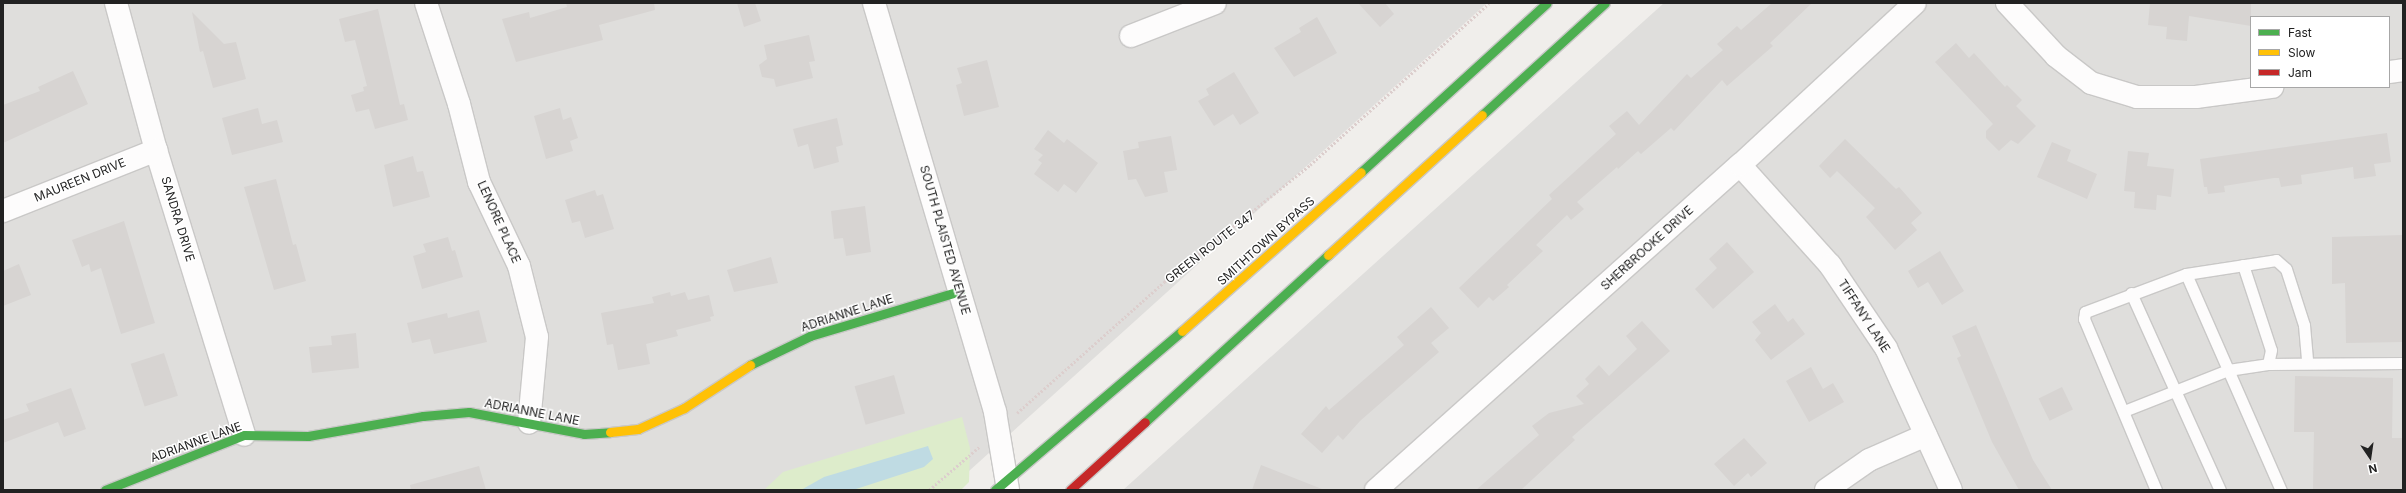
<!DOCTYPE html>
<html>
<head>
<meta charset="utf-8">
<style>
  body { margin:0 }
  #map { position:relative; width:2406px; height:493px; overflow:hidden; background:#f0eeeb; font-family:Inter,sans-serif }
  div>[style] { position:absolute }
  .residential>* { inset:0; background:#dfdedc }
  .grass>* { inset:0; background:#ddeccb }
  .water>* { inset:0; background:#bfdbe3 }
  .building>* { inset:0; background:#d7d4d2; transform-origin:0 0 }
  .path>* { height:2.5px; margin-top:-1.25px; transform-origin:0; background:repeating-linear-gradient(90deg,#dccecd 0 2px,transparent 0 4px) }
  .roads { filter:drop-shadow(1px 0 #c9c8c7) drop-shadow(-1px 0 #c9c8c7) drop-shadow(0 1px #c9c8c7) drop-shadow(0 -1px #c9c8c7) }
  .lane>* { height:11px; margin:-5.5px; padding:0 5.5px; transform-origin:5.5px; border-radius:5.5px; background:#fdfcfc }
  .street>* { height:22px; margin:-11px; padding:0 11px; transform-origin:11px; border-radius:11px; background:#fdfcfc }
  .fast>* { height:9px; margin:-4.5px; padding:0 4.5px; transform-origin:4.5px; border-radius:4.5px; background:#4caf50 }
  .slow>* { height:9px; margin:-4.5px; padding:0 4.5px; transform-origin:4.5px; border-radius:4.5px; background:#ffc107 }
  .jam>* { height:9px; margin:-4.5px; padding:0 4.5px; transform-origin:4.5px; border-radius:4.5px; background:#c62828 }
  span { translate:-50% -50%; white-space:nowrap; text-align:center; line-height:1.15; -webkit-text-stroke:3px #fff; paint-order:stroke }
  .street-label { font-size:12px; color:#222 }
  .frame { position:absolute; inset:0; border:4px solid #222; pointer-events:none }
  .legend { position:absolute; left:2250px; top:16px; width:140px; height:72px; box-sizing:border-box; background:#fff; border:1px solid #a7a7a7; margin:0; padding:5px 7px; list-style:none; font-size:12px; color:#222 }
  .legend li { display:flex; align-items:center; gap:8px; height:20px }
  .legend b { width:20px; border:1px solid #a7a7a7 }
  .north { position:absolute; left:2350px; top:437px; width:40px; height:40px; -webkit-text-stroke:3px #fff; paint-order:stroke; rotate:167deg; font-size:11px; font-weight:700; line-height:16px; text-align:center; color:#222 }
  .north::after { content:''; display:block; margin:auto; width:14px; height:18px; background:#222; clip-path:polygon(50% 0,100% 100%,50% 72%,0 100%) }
</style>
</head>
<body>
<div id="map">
  <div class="residential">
    <i style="clip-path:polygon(3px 3px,1487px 3px,948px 490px,3px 490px)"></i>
    <i style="clip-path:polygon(evenodd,1664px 3px,2403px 3px,2403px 490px,1123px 490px,1664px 3px,2251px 17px,2389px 17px,2389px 87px,2251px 87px,2251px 17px)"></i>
  </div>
  <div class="grass">
    <i style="clip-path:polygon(962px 417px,970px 448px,969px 482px,961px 490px,764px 490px,783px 472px)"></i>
  </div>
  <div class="water">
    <i style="clip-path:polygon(928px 446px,933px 459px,924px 467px,853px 490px,801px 490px,824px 477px)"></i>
  </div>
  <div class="building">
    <i style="clip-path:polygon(566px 3px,654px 3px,655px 10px,599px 25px,603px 40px,516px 62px,502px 19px,529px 12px,530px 18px,567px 7px)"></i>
    <i style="clip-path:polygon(737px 3px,755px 3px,761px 21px,744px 27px)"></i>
    <i style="clip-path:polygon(1358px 3px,1385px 3px,1394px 14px,1380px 27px)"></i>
    <i style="clip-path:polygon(1772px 3px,1812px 3px,1770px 43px,1773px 46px,1727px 86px,1722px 80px,1674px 131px,1671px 128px,1641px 154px,1638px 151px,1618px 169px,1617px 167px,1577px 202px,1584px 209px,1571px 220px,1567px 215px,1536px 245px,1543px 251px,1507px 285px,1509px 287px,1493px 301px,1489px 297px,1478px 308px,1459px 288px,1552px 199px,1549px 195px,1616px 134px,1609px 126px,1627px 111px,1639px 125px,1687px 74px,1691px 78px,1723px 50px,1717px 44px,1737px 26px,1741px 30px)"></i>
    <i style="clip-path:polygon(2150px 3px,2251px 3px,2251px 26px,2189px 16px,2187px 41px,2166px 39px,2167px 27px,2148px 25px)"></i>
    <i style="clip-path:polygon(378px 9px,400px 105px,404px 104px,408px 120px,375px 129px,369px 109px,356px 112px,351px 95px,364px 91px,363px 87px,367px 86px,355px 40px,345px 42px,339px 19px)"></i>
    <i style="clip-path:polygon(192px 12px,224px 44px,236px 42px,246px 79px,213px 88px,203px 51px,200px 52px)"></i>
    <i style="clip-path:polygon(1317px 17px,1337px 53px,1294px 77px,1274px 48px,1301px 32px,1299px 28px)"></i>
    <i style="clip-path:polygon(809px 35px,815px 61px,809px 62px,813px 78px,776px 87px,774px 79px,762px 77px,759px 65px,767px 59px,764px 45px)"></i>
    <i style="clip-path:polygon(1956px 43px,1969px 58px,1974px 53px,2005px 87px,2007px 85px,2022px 100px,2016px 106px,2036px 126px,2018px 144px,2011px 140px,1999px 151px,1986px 138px,1986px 131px,1993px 124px,1935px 62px)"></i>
    <i style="clip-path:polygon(987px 60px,999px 107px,964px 116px,956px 85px,962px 83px,957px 68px)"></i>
    <i style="clip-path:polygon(73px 71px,88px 104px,3px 143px,3px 105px,40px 91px,38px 87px)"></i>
    <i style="clip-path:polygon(1234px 72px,1259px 113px,1240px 125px,1233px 114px,1214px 126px,1198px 101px,1209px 95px,1206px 89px)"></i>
    <i style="clip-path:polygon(258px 108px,262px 124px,277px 120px,283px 142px,232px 155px,222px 118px)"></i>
    <i style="clip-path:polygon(560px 108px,563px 120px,571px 117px,578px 138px,570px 141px,573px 151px,546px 159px,534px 116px)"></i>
    <i style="clip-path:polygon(837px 118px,843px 145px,836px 147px,839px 162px,814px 169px,808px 144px,798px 147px,793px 129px)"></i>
    <i style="clip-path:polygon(1048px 130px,1064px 143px,1067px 139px,1098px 163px,1076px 193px,1064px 184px,1058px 192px,1034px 174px,1042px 163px,1038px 160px,1043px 155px,1034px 149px)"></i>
    <i style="clip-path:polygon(2387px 133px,2391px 162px,2374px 164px,2376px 176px,2354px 179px,2353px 167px,2301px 175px,2302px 184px,2281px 187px,2279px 178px,2274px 178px,2224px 186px,2225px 192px,2208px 194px,2207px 187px,2204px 187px,2200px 159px)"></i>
    <i style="clip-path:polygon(1171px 136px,1177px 170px,1164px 172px,1168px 192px,1145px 197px,1136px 179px,1128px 180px,1123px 151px,1139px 148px,1138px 142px)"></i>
    <i style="clip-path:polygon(1845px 139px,1896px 189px,1899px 187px,1922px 213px,1911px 223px,1917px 230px,1895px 250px,1866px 217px,1875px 208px,1837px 171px,1830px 178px,1819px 166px)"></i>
    <i style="clip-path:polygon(2052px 142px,2071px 150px,2067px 161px,2097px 174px,2087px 199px,2037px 177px)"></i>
    <i style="clip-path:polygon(2128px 151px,2149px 153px,2147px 166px,2174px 169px,2171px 197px,2157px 195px,2156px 210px,2134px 208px,2135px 192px,2124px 191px)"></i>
    <i style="clip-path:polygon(413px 156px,417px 172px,423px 171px,430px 197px,393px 207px,384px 165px)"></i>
    <i style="clip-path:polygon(276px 179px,293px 245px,296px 244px,306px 281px,274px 290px,244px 187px)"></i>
    <i style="clip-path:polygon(595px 190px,597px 196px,603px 194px,614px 229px,585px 238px,580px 221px,572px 223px,565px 200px)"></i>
    <i style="clip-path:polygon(865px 206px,871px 252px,846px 256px,843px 238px,834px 239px,831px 211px)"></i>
    <i style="clip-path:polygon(124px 221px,155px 323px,121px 334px,101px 268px,91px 272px,89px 264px,82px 267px,72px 240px)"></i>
    <i style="clip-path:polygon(2403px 235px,2403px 342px,2346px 343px,2345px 283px,2332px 284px,2332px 237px)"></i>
    <i style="clip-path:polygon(448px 237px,452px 251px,455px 250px,463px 277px,422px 289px,413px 256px,426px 252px,423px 244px)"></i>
    <i style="clip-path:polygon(1727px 242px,1754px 272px,1713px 309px,1695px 289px,1717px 268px,1709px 259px)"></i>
    <i style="clip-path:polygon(1940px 251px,1964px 291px,1942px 305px,1928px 282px,1918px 288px,1908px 271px)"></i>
    <i style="clip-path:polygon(771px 257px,778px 283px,734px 292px,727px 270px)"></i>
    <i style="clip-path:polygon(19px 264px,31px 295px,3px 306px,3px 271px)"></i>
    <i style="clip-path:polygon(670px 292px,671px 296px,685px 292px,688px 300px,709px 295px,714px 316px,710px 317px,711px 321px,676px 330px,678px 336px,646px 344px,650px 364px,618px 370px,613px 344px,607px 345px,601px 313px,654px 303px,652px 297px)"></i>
    <i style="clip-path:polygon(1775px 304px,1788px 322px,1793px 318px,1805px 334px,1771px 360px,1755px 340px,1761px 333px,1752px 322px)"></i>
    <i style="clip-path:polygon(1431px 307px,1449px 328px,1431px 343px,1439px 352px,1360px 421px,1343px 440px,1338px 435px,1322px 453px,1301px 434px,1326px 406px,1329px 410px,1404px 345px,1397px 337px)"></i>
    <i style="clip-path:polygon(479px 310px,487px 342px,434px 354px,430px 339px,412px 343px,407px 323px,447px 313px,448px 318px)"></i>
    <i style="clip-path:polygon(1642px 321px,1670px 351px,1572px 437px,1575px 440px,1521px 490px,1476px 490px,1539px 435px,1532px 426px,1549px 413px,1584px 404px,1576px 396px,1589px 384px,1585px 379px,1599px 365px,1609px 376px,1637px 349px,1626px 336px)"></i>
    <i style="clip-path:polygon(1976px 325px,2033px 460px,2052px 490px,2019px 490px,1992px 442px,1957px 358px,1961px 356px,1952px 336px)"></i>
    <i style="clip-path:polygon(356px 333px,359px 368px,312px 373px,309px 347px,332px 345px,331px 336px)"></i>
    <i style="left:164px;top:353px;width:45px;height:35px;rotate:72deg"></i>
    <i style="clip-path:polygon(1811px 367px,1823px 389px,1833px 383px,1844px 402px,1809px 422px,1786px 381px)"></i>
    <i style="left:894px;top:375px;width:40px;height:41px;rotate:74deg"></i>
    <i style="clip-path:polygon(2295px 376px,2393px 378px,2392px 438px,2403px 438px,2403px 490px,2313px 489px,2314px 432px,2294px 432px)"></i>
    <i style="left:2062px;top:387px;width:25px;height:26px;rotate:64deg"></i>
    <i style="clip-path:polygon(71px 388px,86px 429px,64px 437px,58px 422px,3px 443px,3px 420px,29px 411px,26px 404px)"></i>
    <i style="clip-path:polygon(1744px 438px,1767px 463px,1751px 477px,1748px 473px,1734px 486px,1714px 464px)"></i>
    <i style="clip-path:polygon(1261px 465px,1322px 489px,1322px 490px,1252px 490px)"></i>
    <i style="clip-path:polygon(479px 466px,486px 490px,411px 490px,410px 485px)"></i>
  </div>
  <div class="path">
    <i style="left:1017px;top:413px;width:197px;rotate:-41.7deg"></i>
    <i style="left:1164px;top:282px;width:187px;rotate:-38.7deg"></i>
    <i style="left:1310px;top:165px;width:241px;rotate:-42.1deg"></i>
    <i style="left:929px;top:490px;width:66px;rotate:-40.7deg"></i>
  </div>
  <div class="roads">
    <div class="lane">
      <i style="left:2243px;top:265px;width:89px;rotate:71.8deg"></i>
      <i style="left:2271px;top:350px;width:14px;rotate:102deg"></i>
      <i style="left:2186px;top:274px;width:236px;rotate:66.3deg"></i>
      <i style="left:2131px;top:293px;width:216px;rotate:65.7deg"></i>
      <i style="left:2124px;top:411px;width:112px;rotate:-21.5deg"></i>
      <i style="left:2228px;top:370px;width:40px;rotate:-8.5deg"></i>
      <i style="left:2268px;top:364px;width:135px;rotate:-0.4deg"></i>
      <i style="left:2156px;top:490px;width:186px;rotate:-112.8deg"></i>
      <i style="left:2084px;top:319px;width:7px;rotate:-82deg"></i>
      <i style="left:2085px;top:312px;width:108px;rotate:-20.6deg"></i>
      <i style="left:2186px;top:274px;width:91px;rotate:-8.8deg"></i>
      <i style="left:2276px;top:260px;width:13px;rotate:42deg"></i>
      <i style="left:2286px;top:269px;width:59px;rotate:72.2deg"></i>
      <i style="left:2304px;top:325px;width:38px;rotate:85deg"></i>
    </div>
    <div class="street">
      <i style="left:116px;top:3px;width:152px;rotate:74.8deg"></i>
      <i style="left:156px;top:150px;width:298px;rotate:72.8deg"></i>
      <i style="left:426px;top:3px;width:106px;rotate:71.9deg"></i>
      <i style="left:459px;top:104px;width:81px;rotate:75.6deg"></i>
      <i style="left:479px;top:182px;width:93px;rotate:64.5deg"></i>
      <i style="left:519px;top:266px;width:73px;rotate:75.8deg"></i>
      <i style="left:537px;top:337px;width:86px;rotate:95.3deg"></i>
      <i style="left:874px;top:3px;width:427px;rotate:73.5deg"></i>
      <i style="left:995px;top:412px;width:79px;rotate:80.5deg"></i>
      <i style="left:2007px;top:3px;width:72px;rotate:47.2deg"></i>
      <i style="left:2056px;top:56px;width:44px;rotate:37.6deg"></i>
      <i style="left:2091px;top:83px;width:48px;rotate:16.9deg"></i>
      <i style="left:2137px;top:97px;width:59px"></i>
      <i style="left:2196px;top:97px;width:77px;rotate:-7.5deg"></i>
      <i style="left:1131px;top:36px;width:90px;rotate:-21.4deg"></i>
      <i style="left:2389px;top:72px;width:14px;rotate:-8deg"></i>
      <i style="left:1740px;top:165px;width:135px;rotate:48deg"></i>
      <i style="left:1830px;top:265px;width:100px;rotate:56deg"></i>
      <i style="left:1886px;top:348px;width:156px;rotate:65.4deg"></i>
      <i style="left:3px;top:211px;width:165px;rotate:-21.7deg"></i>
      <i style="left:1376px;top:490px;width:488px;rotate:-41.8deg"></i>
      <i style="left:1740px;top:165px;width:238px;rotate:-42.8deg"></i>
      <i style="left:1826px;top:490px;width:52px;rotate:-34.9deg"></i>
      <i style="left:1869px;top:460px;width:62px;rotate:-23.7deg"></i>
    </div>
    <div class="fast">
      <i style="left:1482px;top:115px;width:166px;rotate:-42.3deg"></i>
      <i style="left:1361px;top:172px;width:251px;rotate:-42.3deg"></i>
      <i style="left:750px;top:365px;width:67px;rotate:-25.8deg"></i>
      <i style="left:810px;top:336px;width:157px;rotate:-16.7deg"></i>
      <i style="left:1145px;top:422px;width:248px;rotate:-42.4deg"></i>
      <i style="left:105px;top:490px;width:149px;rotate:-21.6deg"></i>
      <i style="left:244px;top:435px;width:64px;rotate:0.9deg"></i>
      <i style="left:308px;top:436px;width:117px;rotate:-9.9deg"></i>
      <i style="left:423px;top:416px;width:46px;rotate:-5deg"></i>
      <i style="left:469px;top:412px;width:117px;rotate:10.8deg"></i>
      <i style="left:584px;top:434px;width:26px;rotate:-4deg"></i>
      <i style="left:995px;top:490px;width:245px;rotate:-40.4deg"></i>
    </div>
    <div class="slow">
      <i style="left:1328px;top:255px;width:208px;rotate:-42.3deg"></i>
      <i style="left:1182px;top:331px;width:239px;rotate:-41.6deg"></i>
      <i style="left:610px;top:432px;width:28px;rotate:-6deg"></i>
      <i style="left:638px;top:429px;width:51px;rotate:-24.5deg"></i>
      <i style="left:684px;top:408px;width:79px;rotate:-33.1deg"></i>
    </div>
    <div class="jam">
      <i style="left:1070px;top:490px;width:101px;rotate:-42.2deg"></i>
    </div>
  </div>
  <div class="street-label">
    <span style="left:80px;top:180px;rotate:-22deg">MAUREEN DRIVE</span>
    <span style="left:178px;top:219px;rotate:73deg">SANDRA DRIVE</span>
    <span style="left:499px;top:222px;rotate:66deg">LENORE PLACE</span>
    <span style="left:945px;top:240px;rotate:74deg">SOUTH PLAISTED AVENUE</span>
    <span style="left:1266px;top:241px;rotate:-42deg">SMITHTOWN BYPASS</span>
    <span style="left:1210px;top:247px;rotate:-38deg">GREEN ROUTE 347</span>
    <span style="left:1647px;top:248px;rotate:-42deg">SHERBROOKE DRIVE</span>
    <span style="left:847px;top:313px;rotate:-18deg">ADRIANNE LANE</span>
    <span style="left:1864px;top:316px;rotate:57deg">TIFFANY LANE</span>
    <span style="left:532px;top:412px;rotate:11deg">ADRIANNE LANE</span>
    <span style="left:196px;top:442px;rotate:-20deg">ADRIANNE LANE</span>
  </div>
  <div class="frame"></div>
  <ul class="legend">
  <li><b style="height:5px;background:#4caf50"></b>Fast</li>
  <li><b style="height:5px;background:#ffc107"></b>Slow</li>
  <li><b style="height:5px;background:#c62828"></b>Jam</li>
  </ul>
  <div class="north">N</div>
</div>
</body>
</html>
